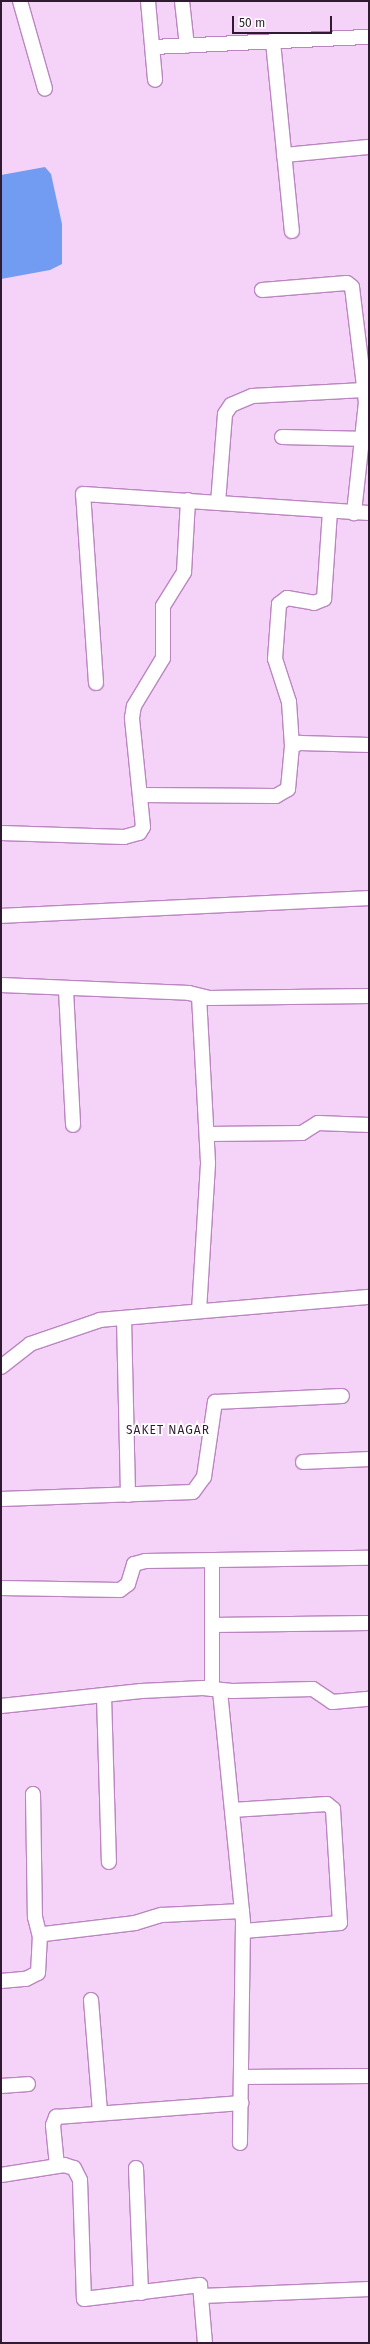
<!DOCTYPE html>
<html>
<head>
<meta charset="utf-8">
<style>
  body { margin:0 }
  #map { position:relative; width:370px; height:2344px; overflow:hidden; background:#f5d3f8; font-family:"Fira Sans",sans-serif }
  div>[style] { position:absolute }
  .water>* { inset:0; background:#729cf1 }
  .roads { filter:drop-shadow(1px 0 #bb86c0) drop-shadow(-1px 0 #bb86c0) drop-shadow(0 1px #bb86c0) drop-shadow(0 -1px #bb86c0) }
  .minor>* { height:14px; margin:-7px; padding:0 7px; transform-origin:7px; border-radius:7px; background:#fff }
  span { translate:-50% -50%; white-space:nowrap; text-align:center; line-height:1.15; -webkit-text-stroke:3.5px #fff; paint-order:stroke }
  .neighbourhood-label { font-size:12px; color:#2f1a31; letter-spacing:1px }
  .frame { position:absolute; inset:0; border:2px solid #2f1a31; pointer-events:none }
  .scale { position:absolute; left:232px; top:16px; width:100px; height:18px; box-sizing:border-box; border:2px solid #2f1a31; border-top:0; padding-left:5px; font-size:12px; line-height:14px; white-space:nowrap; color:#2f1a31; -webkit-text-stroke:3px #fff; paint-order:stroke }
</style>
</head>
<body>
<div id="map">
  <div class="water">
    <i style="clip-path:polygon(45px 167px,51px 174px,62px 224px,62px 264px,50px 270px,1px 279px,1px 175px)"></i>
  </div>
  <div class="roads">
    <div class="minor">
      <i style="left:20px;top:1px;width:91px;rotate:74.1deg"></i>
      <i style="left:148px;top:1px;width:79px;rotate:84.9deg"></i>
      <i style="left:182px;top:1px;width:45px;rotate:83.7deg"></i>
      <i style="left:273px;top:42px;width:190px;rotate:84.3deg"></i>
      <i style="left:153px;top:47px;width:216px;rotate:-2.7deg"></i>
      <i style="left:284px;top:155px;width:85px;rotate:-5.4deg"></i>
      <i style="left:262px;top:290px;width:85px;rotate:-4.7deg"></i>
      <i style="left:347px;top:283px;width:6px;rotate:39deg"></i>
      <i style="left:352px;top:287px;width:116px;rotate:83.1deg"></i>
      <i style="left:366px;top:402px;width:112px;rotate:96.2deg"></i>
      <i style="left:282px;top:437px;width:87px;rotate:1.3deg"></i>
      <i style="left:218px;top:503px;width:89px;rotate:-85.5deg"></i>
      <i style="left:225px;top:414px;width:11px;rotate:-56deg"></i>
      <i style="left:231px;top:405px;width:23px;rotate:-23deg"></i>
      <i style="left:252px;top:396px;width:112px;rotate:-3.1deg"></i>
      <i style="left:96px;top:683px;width:189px;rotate:-93.9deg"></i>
      <i style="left:83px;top:494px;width:287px;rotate:3.8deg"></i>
      <i style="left:292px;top:746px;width:44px;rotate:-93.9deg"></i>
      <i style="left:289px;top:702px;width:45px;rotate:-108deg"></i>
      <i style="left:275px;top:659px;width:55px;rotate:-85.8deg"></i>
      <i style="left:279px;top:604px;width:10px;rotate:-37deg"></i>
      <i style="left:287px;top:598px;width:27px;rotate:10deg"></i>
      <i style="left:314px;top:603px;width:11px;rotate:-22deg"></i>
      <i style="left:324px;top:599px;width:87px;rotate:-86.1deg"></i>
      <i style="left:140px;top:795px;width:136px;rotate:0.4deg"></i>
      <i style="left:276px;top:796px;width:14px;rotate:-30deg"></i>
      <i style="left:288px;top:789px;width:43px;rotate:-84.7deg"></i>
      <i style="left:292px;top:746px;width:9px;rotate:-21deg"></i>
      <i style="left:300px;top:743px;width:69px;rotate:1.7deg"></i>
      <i style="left:1px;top:833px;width:123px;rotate:1.9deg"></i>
      <i style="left:124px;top:837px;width:16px;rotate:-15deg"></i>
      <i style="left:139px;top:833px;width:7px;rotate:-56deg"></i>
      <i style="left:143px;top:827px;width:110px;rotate:-95.8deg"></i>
      <i style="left:132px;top:718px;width:12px;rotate:-81deg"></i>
      <i style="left:134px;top:706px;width:56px;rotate:-58.9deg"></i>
      <i style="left:163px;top:658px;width:52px;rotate:-90deg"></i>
      <i style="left:163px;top:606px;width:40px;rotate:-58deg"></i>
      <i style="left:184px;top:572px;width:72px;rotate:-86.8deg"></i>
      <i style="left:1px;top:916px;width:368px;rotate:-2.8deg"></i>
      <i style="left:1px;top:985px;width:188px;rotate:2.4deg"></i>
      <i style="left:189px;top:993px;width:21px;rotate:14deg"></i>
      <i style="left:209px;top:998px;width:160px;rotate:-0.7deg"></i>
      <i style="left:66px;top:990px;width:135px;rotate:87deg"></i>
      <i style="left:199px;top:996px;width:168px;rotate:86.9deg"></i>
      <i style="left:208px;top:1164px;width:147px;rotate:93.5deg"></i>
      <i style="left:207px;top:1134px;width:95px;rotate:-0.6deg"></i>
      <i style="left:302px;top:1133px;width:19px;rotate:-32deg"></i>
      <i style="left:318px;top:1123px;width:51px;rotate:2.2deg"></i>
      <i style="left:124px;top:1318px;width:177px;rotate:88.7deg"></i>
      <i style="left:1px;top:1367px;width:37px;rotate:-38deg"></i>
      <i style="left:30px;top:1344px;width:74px;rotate:-18.9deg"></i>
      <i style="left:100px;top:1320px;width:270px;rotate:-4.9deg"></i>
      <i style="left:303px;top:1462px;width:66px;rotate:-2.6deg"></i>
      <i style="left:1px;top:1499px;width:192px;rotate:-2.1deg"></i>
      <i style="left:193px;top:1492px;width:19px;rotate:-54deg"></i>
      <i style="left:204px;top:1477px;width:76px;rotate:-81.7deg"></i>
      <i style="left:215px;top:1402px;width:127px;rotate:-2.7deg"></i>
      <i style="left:212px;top:1560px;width:129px;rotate:90deg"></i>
      <i style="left:1px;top:1588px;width:119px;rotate:1deg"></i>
      <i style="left:120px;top:1590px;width:10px;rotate:-37deg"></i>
      <i style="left:128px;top:1584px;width:21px;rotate:-73deg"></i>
      <i style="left:134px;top:1564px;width:11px;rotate:-15deg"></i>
      <i style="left:145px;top:1561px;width:224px;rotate:-0.8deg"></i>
      <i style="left:212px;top:1625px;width:157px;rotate:-0.7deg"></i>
      <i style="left:220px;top:1691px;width:233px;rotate:84.3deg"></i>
      <i style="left:243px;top:1923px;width:220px;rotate:90.8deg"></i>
      <i style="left:104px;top:1696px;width:166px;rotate:88.3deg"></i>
      <i style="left:1px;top:1706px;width:141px;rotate:-6.1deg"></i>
      <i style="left:141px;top:1691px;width:62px;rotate:-2.8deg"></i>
      <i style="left:203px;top:1688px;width:29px;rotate:6deg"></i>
      <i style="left:232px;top:1691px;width:81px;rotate:-1.4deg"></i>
      <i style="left:313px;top:1689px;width:23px;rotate:34deg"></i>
      <i style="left:332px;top:1702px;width:37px;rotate:-5deg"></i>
      <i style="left:33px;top:1794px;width:123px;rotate:89.1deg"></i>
      <i style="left:35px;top:1917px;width:21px;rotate:76deg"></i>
      <i style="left:232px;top:1810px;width:95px;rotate:-3.6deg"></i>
      <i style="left:327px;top:1804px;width:8px;rotate:40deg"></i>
      <i style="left:333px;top:1809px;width:114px;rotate:86.5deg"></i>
      <i style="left:340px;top:1923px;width:97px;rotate:175.3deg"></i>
      <i style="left:1px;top:1981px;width:25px;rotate:-5deg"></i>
      <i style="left:26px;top:1979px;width:13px;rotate:-27deg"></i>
      <i style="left:38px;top:1973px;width:36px;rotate:-87deg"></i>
      <i style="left:40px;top:1937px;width:5px;rotate:-37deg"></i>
      <i style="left:44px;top:1934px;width:92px;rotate:-6.9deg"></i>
      <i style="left:135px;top:1923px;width:28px;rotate:-17deg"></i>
      <i style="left:162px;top:1915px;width:80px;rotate:-2.9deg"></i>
      <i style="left:91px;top:2000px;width:113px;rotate:85.4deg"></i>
      <i style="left:241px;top:2077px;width:128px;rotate:-0.4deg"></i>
      <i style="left:1px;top:2086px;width:27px;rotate:-4deg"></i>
      <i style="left:57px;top:2166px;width:41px;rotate:-95.6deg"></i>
      <i style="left:53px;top:2125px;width:9px;rotate:-69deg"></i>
      <i style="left:56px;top:2117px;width:186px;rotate:-4.3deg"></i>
      <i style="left:136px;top:2168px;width:125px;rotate:87.7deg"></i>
      <i style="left:1px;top:2175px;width:64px;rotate:-9deg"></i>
      <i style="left:64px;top:2165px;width:10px;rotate:17deg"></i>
      <i style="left:74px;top:2168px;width:13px;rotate:63deg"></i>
      <i style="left:80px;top:2180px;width:119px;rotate:88.1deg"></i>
      <i style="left:84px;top:2299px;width:117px;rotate:-6.9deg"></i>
      <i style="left:200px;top:2285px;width:58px;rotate:85.1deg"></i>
      <i style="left:203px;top:2296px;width:166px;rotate:-2.4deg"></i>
    </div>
  </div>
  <div class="neighbourhood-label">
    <span style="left:168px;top:1431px">SAKET NAGAR</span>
  </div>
  <div class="frame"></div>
  <div class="scale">50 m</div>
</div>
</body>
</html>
